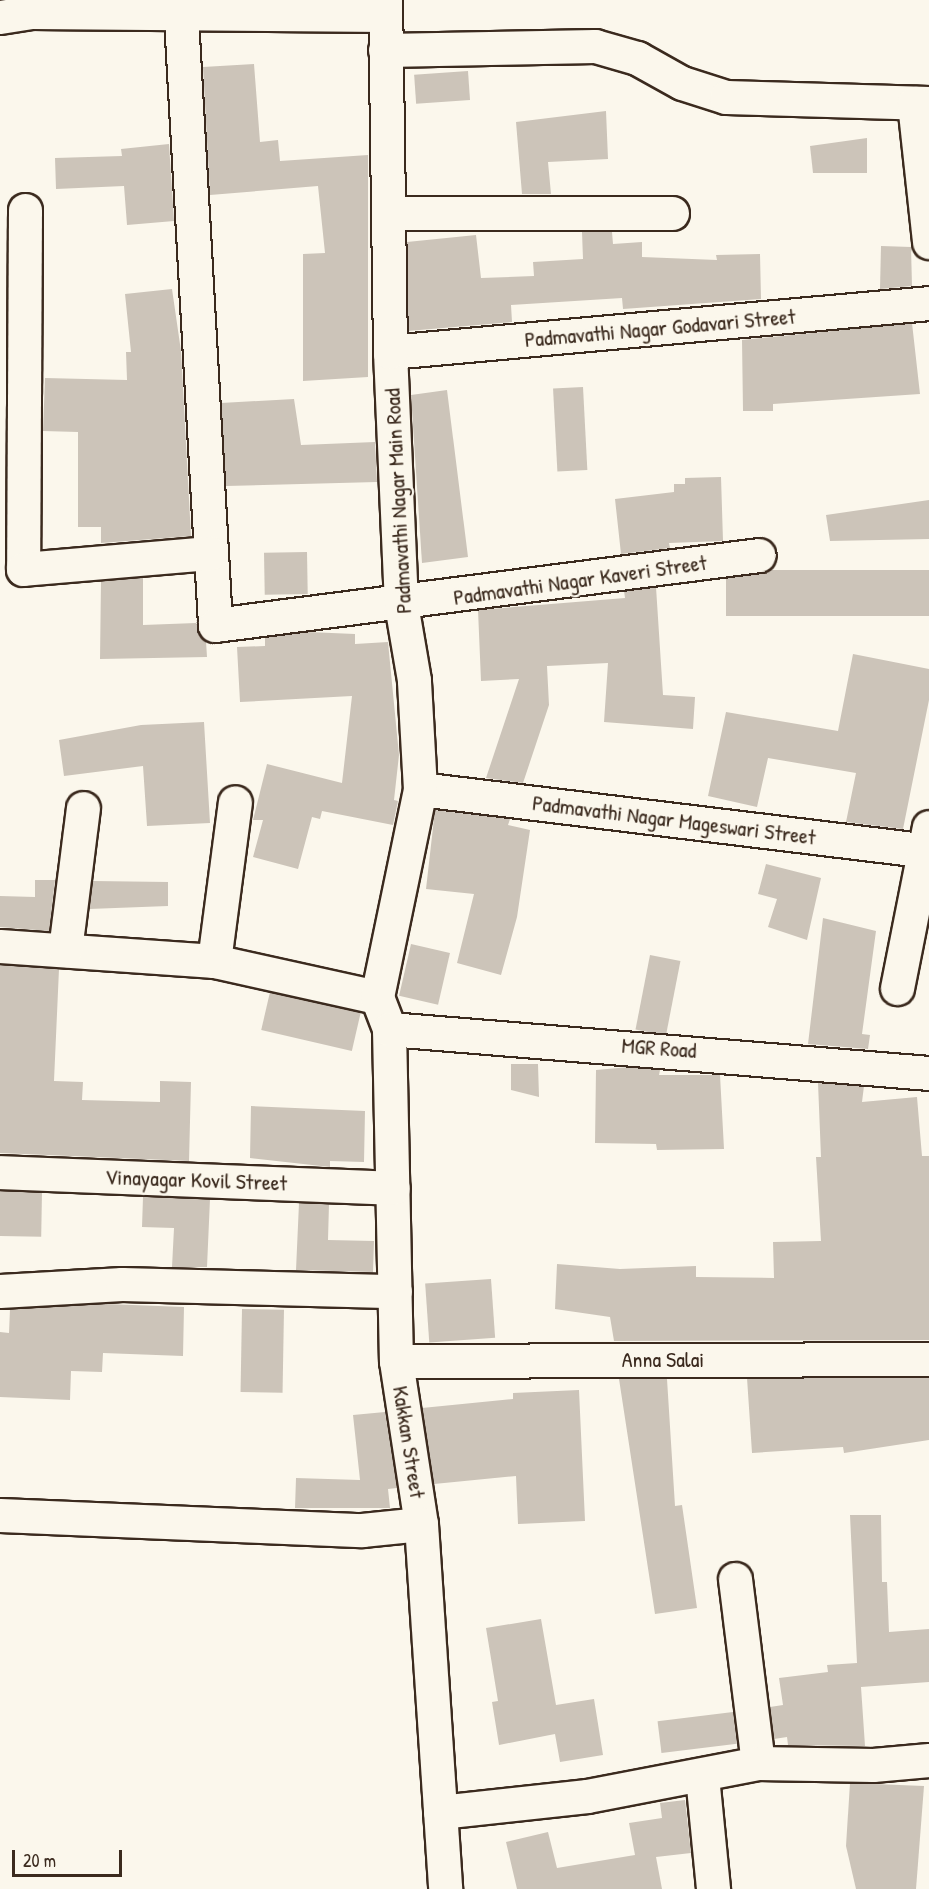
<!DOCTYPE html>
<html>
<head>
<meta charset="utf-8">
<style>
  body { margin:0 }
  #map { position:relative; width:929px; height:1889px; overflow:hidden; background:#fbf7ec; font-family:"Patrick Hand",sans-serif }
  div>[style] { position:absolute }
  .building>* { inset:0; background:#ccc4b9; transform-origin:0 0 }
  .roads { filter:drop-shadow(2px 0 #3b2a1e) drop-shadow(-2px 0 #3b2a1e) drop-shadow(0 2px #3b2a1e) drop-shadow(0 -2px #3b2a1e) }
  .street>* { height:33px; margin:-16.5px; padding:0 16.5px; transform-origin:16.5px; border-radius:16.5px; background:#fbf7ec }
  span { translate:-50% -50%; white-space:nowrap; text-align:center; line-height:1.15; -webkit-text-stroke:4.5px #fbf7ec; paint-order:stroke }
  .street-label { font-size:22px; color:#3b2a1e }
  .scale { position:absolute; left:12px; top:1850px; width:110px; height:27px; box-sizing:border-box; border:3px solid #3b2a1e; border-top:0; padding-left:8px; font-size:18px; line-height:21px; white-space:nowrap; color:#3b2a1e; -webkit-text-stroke:4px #fbf7ec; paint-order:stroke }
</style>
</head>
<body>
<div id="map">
  <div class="building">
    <i style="clip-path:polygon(254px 64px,260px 142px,278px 140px,280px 161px,368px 155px,368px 377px,303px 381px,303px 254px,325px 253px,318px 186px,210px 195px,203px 67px)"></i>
    <i style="left:468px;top:71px;width:29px;height:54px;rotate:86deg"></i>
    <i style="clip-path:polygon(606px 111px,608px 159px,548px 162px,551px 194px,522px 194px,516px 122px)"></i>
    <i style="clip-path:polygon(867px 138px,867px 173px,813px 173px,810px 146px)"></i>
    <i style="clip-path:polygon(169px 144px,174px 221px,127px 225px,124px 186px,56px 189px,55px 158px,122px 156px,121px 149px)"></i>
    <i style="clip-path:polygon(582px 232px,612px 232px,613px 244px,642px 242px,642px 257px,717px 260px,716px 255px,760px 254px,761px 299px,623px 309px,622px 298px,511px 305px,512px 322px,408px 331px,407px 242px,476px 235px,481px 278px,534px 276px,533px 262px,583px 259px)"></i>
    <i style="clip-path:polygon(881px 246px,911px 247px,912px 286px,880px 289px)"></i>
    <i style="clip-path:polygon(172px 289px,181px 351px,191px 536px,101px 543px,101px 527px,78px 527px,78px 432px,43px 431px,45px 378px,127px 380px,126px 352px,131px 352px,125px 294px)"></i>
    <i style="clip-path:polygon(912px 323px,920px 394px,773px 404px,773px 411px,743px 411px,742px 340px)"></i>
    <i style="left:583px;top:387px;width:83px;height:30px;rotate:87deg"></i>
    <i style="clip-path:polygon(447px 390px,468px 557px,422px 563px,411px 395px)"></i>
    <i style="clip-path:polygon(294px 399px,301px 445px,375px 442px,377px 482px,226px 486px,221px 403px)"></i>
    <i style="clip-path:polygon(721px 477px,723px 541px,669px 543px,670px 548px,621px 554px,615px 499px,674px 492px,674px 484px,685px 484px,685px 478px)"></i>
    <i style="clip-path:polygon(929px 500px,929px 539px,830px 541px,826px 515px)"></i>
    <i style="left:307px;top:552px;width:42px;height:43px;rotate:89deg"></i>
    <i style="left:929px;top:570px;width:46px;height:203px;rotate:90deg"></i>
    <i style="clip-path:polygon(143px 578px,143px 625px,196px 623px,206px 641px,207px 657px,100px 659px,101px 581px)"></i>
    <i style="clip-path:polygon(656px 587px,663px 695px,695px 697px,693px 729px,604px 722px,608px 663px,547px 666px,549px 705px,523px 783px,486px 778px,519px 679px,481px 681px,478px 610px,625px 598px,624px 591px)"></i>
    <i style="clip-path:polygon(308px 632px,355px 634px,355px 644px,388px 642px,399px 755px,394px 800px,398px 801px,393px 825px,322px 811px,320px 819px,312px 817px,298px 869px,253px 857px,263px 820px,253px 820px,267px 764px,342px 783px,352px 696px,240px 702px,237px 647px,265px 646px,265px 637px)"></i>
    <i style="clip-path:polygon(853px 654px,929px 669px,929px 700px,903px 829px,846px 822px,856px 773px,768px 758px,757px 807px,708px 796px,726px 712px,838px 731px)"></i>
    <i style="clip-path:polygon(204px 722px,210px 823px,147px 826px,143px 766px,64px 776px,59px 740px,141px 725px)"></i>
    <i style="clip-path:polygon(435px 810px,510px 819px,508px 825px,530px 830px,517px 917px,501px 975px,457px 963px,474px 894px,426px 889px)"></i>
    <i style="clip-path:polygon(766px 864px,821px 878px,807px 940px,768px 927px,777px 899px,758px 894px)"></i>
    <i style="clip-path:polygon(35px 880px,55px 880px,49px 931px,0 927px,0 896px,35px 897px)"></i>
    <i style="clip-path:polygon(93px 881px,168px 882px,168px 906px,89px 909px)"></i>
    <i style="clip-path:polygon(823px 918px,876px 931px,862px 1034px,870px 1035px,868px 1049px,808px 1044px)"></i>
    <i style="left:411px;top:944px;width:40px;height:53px;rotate:13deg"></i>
    <i style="left:650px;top:955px;width:31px;height:76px;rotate:11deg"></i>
    <i style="clip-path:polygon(0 965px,59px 969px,54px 1081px,83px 1082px,82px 1100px,160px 1102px,160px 1081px,191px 1082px,189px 1161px,0 1153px)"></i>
    <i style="left:270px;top:992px;width:93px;height:39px;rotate:13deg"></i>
    <i style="clip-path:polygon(511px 1064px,538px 1064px,539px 1097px,511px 1090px)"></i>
    <i style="clip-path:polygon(629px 1067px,660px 1070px,659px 1075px,720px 1075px,724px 1149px,657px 1150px,656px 1144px,595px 1143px,596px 1070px)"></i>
    <i style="clip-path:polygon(818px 1083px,864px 1086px,862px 1102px,917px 1097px,922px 1156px,929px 1156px,929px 1340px,614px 1341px,610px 1317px,555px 1309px,557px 1264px,620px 1269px,696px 1266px,696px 1277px,774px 1278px,773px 1242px,821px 1241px,816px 1157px,821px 1157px)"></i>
    <i style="clip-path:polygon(251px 1106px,365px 1111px,364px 1162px,330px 1161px,330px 1167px,250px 1158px)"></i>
    <i style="left:0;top:1191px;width:42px;height:45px;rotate:1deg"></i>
    <i style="clip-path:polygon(143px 1197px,210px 1199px,207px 1267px,172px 1267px,174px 1228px,142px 1227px)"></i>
    <i style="clip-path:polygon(299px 1203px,329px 1204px,328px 1240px,374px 1241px,373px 1272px,296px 1270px)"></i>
    <i style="left:491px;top:1279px;width:59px;height:66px;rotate:86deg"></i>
    <i style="clip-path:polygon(107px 1304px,184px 1307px,183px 1356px,103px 1353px,102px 1372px,71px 1371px,70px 1400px,0 1397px,0 1332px,9px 1333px,10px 1309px)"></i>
    <i style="left:242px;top:1309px;width:42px;height:83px;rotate:1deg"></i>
    <i style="clip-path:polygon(747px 1378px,929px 1378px,929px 1440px,844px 1453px,843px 1447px,752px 1453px)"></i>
    <i style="clip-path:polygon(619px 1379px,667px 1379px,675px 1506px,682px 1505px,697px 1608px,655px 1614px)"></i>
    <i style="clip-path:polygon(579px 1390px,585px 1521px,518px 1524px,516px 1476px,434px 1484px,422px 1408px,513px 1399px,513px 1393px)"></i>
    <i style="clip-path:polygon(385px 1412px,397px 1488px,388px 1489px,390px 1508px,295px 1508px,296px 1478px,360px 1480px,353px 1415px)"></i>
    <i style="clip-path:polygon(850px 1515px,881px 1515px,882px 1582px,887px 1582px,889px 1632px,929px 1629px,929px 1682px,861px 1687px,865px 1746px,788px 1745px,787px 1737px,774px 1739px,770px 1707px,783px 1705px,779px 1678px,828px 1672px,827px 1665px,857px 1663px)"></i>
    <i style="clip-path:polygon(541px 1619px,556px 1705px,594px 1699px,603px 1755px,560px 1762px,555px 1734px,499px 1745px,492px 1702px,498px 1701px,486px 1628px)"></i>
    <i style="left:733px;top:1712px;width:32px;height:76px;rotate:83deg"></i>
    <i style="clip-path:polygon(850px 1783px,924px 1786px,916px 1889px,856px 1889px,846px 1846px)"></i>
    <i style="clip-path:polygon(685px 1800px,691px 1853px,656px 1857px,662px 1889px,517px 1889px,506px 1842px,548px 1832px,557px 1868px,635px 1855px,629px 1823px,662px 1818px,660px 1803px)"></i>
  </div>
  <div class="roads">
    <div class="street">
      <i style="left:180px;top:0;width:626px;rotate:86.79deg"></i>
      <i style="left:215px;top:625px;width:548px;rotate:-7.33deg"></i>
      <i style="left:0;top:17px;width:32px;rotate:-9deg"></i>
      <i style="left:32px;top:12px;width:353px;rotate:0.5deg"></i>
      <i style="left:385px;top:50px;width:210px;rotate:-1.1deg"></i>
      <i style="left:595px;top:46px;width:44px;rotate:15.9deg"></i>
      <i style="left:637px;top:58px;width:51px;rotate:29.1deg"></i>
      <i style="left:682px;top:83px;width:46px;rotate:17.7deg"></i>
      <i style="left:726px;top:97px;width:203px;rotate:1.7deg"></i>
      <i style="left:914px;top:103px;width:140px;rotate:83.8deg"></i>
      <i style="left:25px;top:210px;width:359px;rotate:90.3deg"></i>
      <i style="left:23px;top:569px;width:188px;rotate:-4.9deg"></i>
      <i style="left:388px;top:213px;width:284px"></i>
      <i style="left:390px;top:352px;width:541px;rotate:-5.19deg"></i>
      <i style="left:420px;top:789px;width:513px;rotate:6.94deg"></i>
      <i style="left:0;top:946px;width:215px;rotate:4deg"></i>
      <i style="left:214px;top:961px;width:167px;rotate:12.5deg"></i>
      <i style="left:65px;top:950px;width:143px;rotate:-82.8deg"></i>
      <i style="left:214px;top:961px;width:160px;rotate:-82.5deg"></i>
      <i style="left:897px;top:988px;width:164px;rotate:-78.8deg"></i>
      <i style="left:377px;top:997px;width:212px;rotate:-78.3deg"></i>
      <i style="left:420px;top:789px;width:109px;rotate:-93.2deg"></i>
      <i style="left:414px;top:680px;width:77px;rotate:-99.7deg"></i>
      <i style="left:401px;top:604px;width:252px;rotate:-92.5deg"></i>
      <i style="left:390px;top:352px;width:352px;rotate:-90.8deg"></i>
      <i style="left:377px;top:997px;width:34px;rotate:69deg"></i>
      <i style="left:389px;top:1029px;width:332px;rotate:88.8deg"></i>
      <i style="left:396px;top:1361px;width:165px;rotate:81.3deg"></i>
      <i style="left:421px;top:1524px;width:366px;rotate:86.2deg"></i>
      <i style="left:389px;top:1029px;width:542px;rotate:4.66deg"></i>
      <i style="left:0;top:1172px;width:393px;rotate:2.3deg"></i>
      <i style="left:0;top:1291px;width:122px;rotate:-3.3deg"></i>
      <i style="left:122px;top:1284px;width:273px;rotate:1.5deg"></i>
      <i style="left:396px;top:1361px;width:533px;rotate:-0.21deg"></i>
      <i style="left:0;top:1515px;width:362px;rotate:2.4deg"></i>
      <i style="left:362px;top:1530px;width:59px;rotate:-5.8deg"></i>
      <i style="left:735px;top:1579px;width:185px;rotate:82.9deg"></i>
      <i style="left:702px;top:1776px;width:114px;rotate:84.4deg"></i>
      <i style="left:440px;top:1812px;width:148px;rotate:-6.2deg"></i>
      <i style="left:587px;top:1796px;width:174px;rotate:-10.9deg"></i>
      <i style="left:758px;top:1763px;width:115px;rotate:1deg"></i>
      <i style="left:873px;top:1765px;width:56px;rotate:-5.1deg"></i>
    </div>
  </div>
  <div class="street-label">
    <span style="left:660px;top:328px;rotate:-5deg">Padmavathi Nagar Godavari Street</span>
    <span style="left:398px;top:501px;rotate:-93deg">Padmavathi Nagar Main Road</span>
    <span style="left:580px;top:580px;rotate:-8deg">Padmavathi Nagar Kaveri Street</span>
    <span style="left:674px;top:820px;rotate:7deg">Padmavathi Nagar Mageswari Street</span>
    <span style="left:659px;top:1048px;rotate:4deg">MGR Road</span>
    <span style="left:196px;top:1180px;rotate:2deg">Vinayagar Kovil Street</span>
    <span style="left:663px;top:1360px">Anna Salai</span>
    <span style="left:409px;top:1442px;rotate:81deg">Kakkan Street</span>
  </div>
  <div class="scale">20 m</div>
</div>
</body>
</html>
